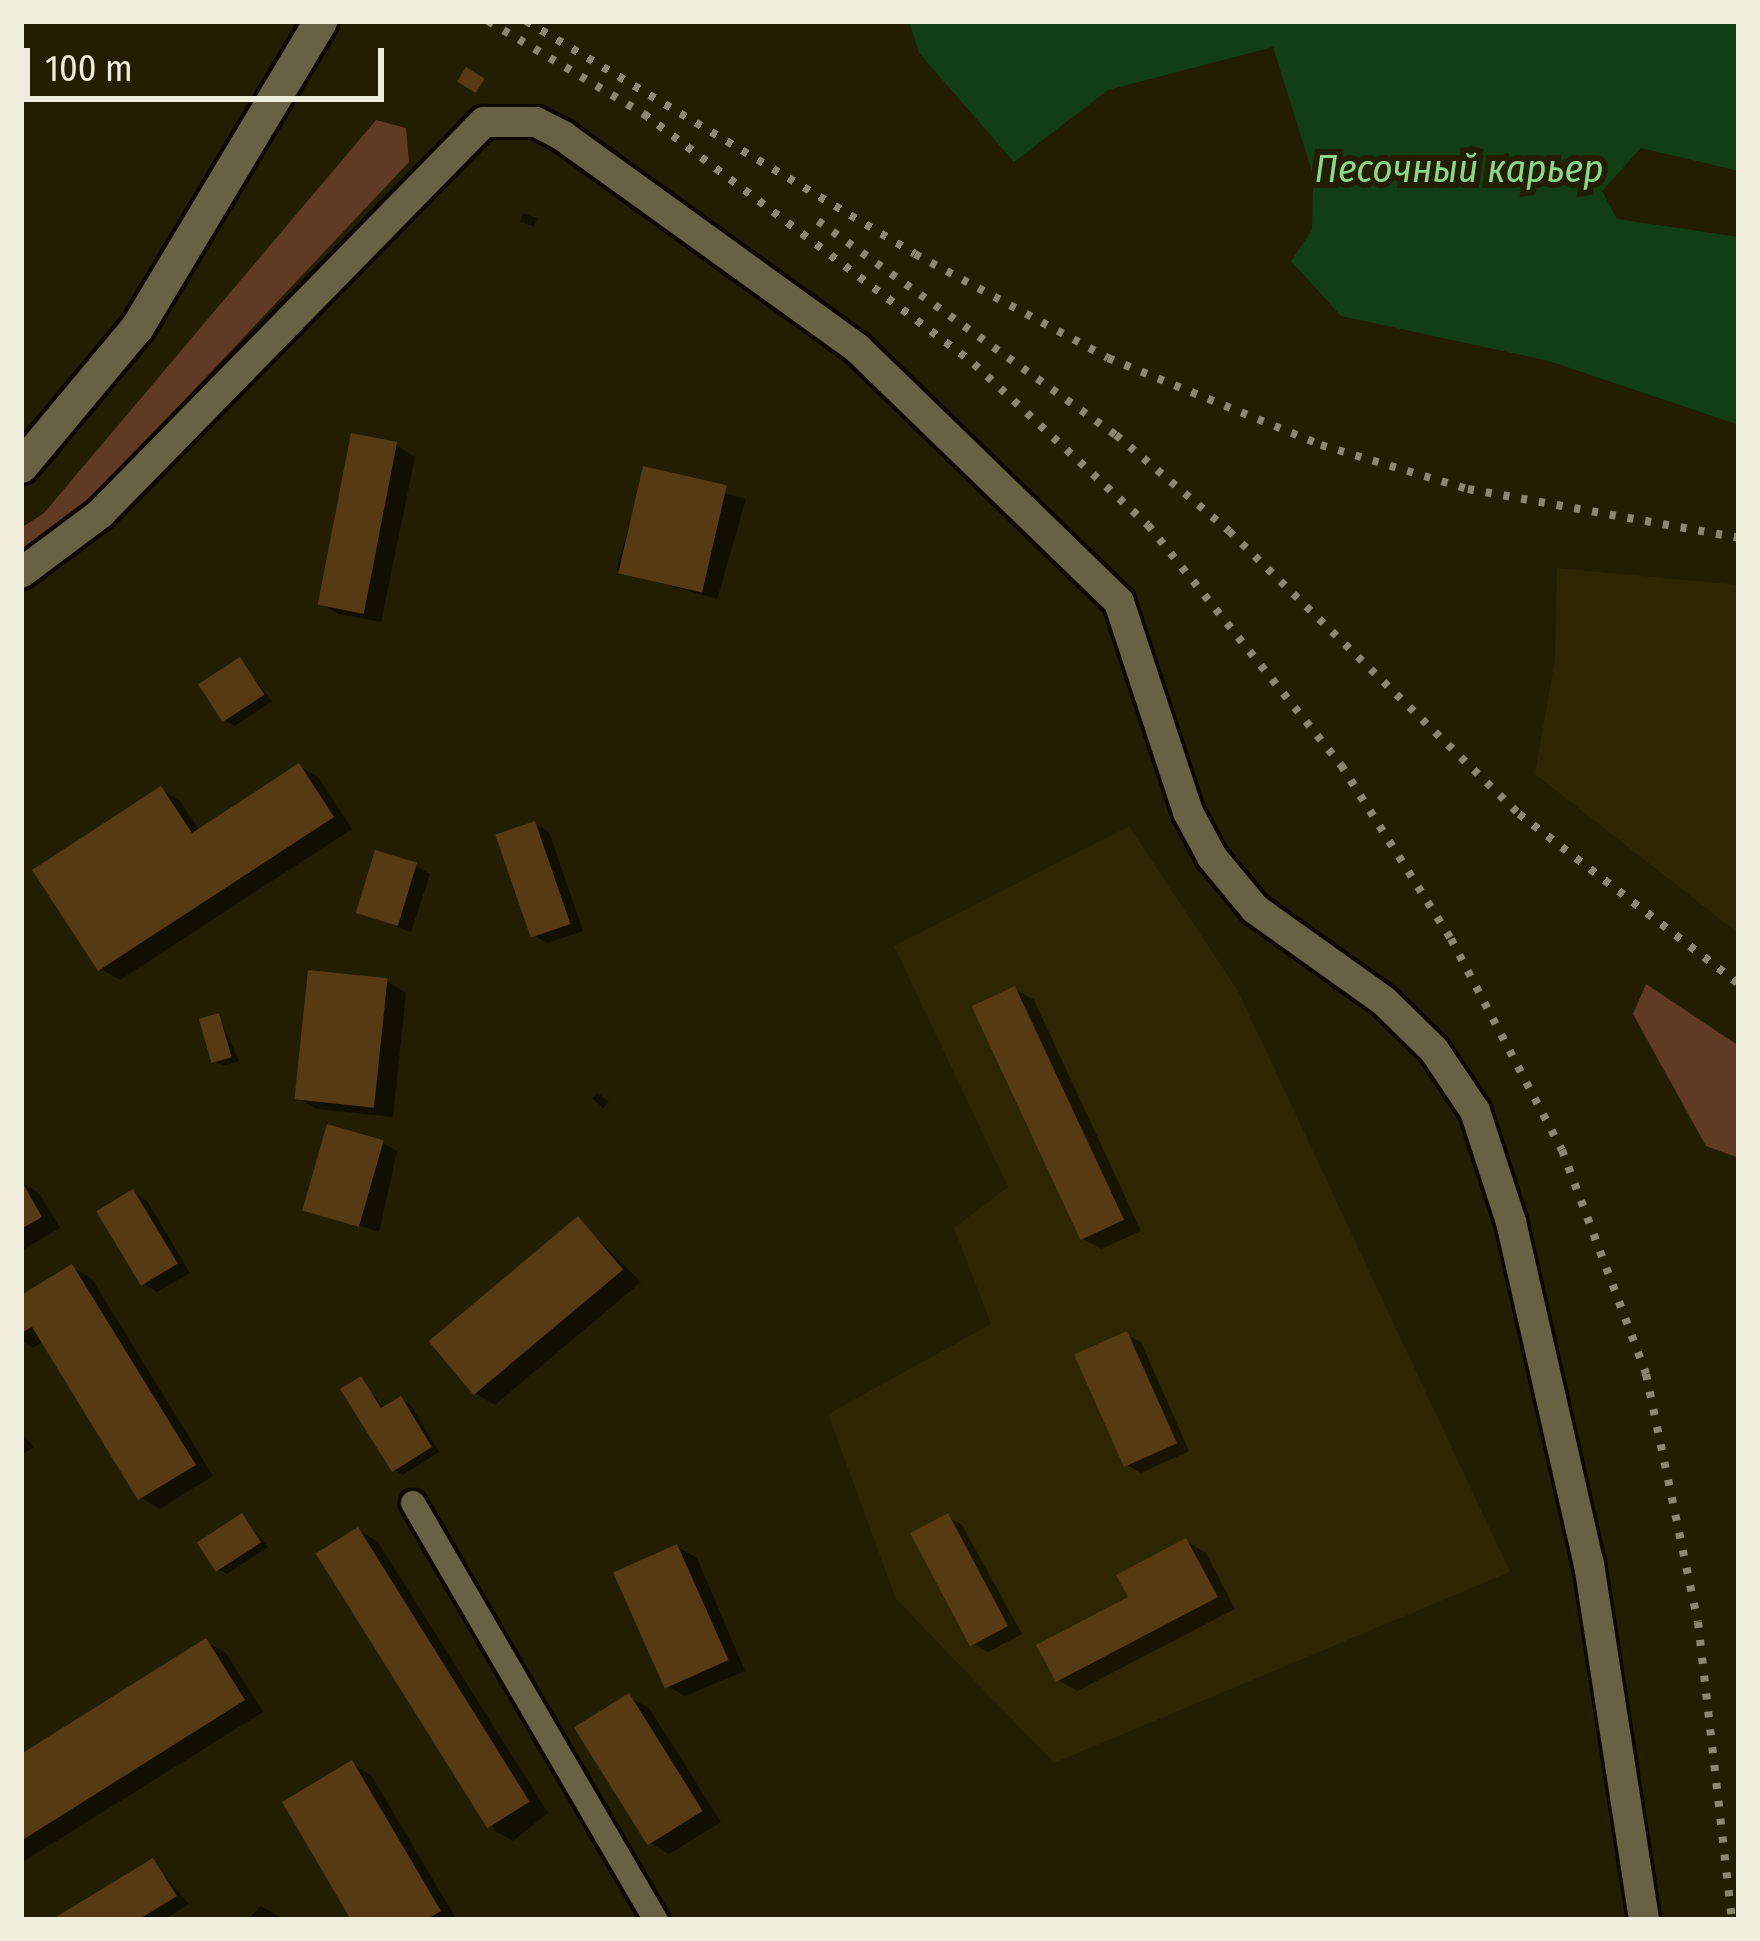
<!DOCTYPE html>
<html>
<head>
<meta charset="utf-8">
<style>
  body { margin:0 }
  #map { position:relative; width:1760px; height:1941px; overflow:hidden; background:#231d01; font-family:"Fira Sans Condensed",sans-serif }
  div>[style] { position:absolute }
  .built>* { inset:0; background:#2e2600 }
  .green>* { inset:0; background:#613a24 }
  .water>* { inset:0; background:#113e13 }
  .shadow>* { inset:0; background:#0007; transform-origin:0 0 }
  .building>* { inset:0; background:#553a14; transform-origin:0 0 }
  .roads { filter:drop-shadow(3px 0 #0d0700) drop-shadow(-3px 0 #0d0700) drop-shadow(0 3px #0d0700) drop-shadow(0 -3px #0d0700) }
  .minor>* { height:24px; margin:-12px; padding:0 12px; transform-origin:12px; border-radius:12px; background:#686143 }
  .tertiary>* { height:30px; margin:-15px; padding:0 15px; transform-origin:15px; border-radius:15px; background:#686143 }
  .secondary>* { height:33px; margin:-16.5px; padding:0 16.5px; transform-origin:16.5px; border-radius:16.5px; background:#686143 }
  .rail>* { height:8px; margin-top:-4px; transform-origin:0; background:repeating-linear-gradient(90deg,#8c8770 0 6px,transparent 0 18px) }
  span { translate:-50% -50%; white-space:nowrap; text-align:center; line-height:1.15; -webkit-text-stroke:12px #231d01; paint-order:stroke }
  .water-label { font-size:39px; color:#89da88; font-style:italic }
  .frame { position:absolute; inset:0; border:24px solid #f1eddc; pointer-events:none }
  .scale { position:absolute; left:24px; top:48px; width:360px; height:54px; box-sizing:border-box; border:6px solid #f1eddc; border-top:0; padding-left:15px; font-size:36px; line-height:42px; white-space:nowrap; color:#f1eddc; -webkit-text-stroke:9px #231d01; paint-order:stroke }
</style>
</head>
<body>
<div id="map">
  <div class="built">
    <i style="clip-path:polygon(1557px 568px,1739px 585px,1739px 934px,1535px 774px,1555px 659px)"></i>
    <i style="clip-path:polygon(1129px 826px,1238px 991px,1510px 1572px,1054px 1763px,896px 1599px,828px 1414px,991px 1324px,954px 1228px,1008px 1187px,894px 946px)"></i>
  </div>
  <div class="green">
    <i style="clip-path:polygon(376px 120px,406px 128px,409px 162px,75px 516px,21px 555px,21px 528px,44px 513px)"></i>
    <i style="clip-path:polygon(1646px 984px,1739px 1046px,1739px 1158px,1706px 1146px,1633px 1014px)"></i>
  </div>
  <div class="water">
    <i style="clip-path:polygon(909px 21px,1739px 21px,1739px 171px,1641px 148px,1602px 191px,1617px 219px,1739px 237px,1739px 425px,1549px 361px,1341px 316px,1291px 261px,1312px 230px,1313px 175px,1273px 47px,1108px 90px,1014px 162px,919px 53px)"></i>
  </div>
  <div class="shadow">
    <i style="left:523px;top:213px;width:15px;height:9px;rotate:20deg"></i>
    <i style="clip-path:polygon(396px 445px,415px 457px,381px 622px,339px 614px,320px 603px)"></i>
    <i style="left:645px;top:470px;width:105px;height:104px;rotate:16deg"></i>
    <i style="clip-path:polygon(240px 661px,272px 701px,235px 726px,226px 721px)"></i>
    <i style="clip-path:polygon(299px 766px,318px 777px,352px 829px,120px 980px,101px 969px,161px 789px,180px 801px,200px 831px)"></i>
    <i style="clip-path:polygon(535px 824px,549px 832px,583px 931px,547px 943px,533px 935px)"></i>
    <i style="clip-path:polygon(416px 866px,430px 874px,411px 932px,359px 912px)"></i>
    <i style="clip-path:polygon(387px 981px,406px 993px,393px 1117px,317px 1109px,297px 1098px)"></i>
    <i style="clip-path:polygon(1015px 989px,1034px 1000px,1141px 1231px,1101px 1249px,1082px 1238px)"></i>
    <i style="clip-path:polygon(219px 1016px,239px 1061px,223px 1066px,214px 1061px)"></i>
    <i style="clip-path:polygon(598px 1093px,609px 1102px,603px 1108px,592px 1098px)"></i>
    <i style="clip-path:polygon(383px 1143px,397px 1151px,379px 1232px,310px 1210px)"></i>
    <i style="clip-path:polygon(21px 1182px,39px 1193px,60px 1228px,21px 1251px)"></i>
    <i style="clip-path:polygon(133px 1192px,147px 1201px,190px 1273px,157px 1292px,143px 1283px)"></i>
    <i style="clip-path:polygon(578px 1220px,641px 1282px,495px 1405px,476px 1394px)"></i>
    <i style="clip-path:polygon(72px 1267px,92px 1279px,213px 1476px,160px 1509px,140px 1497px,44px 1341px,33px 1348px,21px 1341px,21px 1299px)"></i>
    <i style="clip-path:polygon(1126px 1334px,1141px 1342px,1189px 1451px,1141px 1473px,1127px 1465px)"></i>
    <i style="clip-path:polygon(361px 1380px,385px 1409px,401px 1399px,410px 1404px,439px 1452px,403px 1475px,394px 1470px)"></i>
    <i style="clip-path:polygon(21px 1433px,34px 1447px,21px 1455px)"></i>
    <i style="clip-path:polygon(242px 1516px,268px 1547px,227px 1574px,218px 1569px)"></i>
    <i style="clip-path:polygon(948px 1517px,962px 1525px,1022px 1634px,988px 1652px,974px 1644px)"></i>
    <i style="clip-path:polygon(358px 1530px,378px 1542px,548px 1813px,513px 1841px,494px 1830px)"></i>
    <i style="clip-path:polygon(1186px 1541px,1206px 1553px,1235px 1609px,1077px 1691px,1058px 1680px)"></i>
    <i style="clip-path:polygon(677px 1547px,697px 1558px,745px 1671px,685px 1696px,666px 1685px)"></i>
    <i style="clip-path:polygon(206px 1642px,226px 1653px,263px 1712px,21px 1863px,21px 1758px)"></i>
    <i style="clip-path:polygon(629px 1697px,649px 1708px,721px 1822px,669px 1854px,650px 1843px)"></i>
    <i style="clip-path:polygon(352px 1764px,371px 1775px,457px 1920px,355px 1920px)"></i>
    <i style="clip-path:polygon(153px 1861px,189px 1904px,164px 1920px,57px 1920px)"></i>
    <i style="clip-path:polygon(261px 1906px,280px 1917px,283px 1920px,247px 1920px)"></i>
  </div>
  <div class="building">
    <i style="left:466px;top:67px;width:22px;height:17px;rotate:32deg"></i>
    <i style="left:351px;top:433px;width:47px;height:175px;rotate:11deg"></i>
    <i style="left:643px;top:466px;width:86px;height:110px;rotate:13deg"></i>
    <i style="left:240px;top:657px;width:45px;height:50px;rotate:57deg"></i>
    <i style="clip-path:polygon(299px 763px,334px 817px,98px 971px,32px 870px,161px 786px,192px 833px)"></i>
    <i style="left:535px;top:821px;width:109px;height:42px;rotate:71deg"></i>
    <i style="left:375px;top:850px;width:44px;height:66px;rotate:17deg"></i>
    <i style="left:308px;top:970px;width:80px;height:130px;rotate:6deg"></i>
    <i style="left:1015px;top:986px;width:258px;height:48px;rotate:65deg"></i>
    <i style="left:219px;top:1013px;width:46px;height:21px;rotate:74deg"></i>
    <i style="left:327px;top:1124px;width:59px;height:90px;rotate:16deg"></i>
    <i style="clip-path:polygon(21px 1180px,42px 1217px,21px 1229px)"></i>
    <i style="left:133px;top:1189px;width:87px;height:43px;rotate:59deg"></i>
    <i style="left:578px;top:1216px;width:70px;height:195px;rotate:50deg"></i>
    <i style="clip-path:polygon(72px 1264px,196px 1465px,138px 1500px,32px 1327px,21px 1333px,21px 1295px)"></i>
    <i style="left:1127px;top:1331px;width:123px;height:58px;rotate:66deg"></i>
    <i style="clip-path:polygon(361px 1376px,381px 1408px,401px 1396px,432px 1447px,392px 1472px,340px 1389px)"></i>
    <i style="left:242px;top:1513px;width:35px;height:54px;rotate:57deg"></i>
    <i style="left:948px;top:1513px;width:128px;height:43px;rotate:62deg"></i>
    <i style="left:358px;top:1527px;width:324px;height:50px;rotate:58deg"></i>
    <i style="clip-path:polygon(1186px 1538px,1218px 1597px,1056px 1682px,1036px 1645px,1128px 1597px,1116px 1575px)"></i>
    <i style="left:677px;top:1544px;width:127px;height:70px;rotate:66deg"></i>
    <i style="clip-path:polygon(206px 1638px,245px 1700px,21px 1841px,21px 1754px)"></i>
    <i style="left:629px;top:1693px;width:139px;height:65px;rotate:58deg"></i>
    <i style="clip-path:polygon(352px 1760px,441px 1911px,426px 1920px,351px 1920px,282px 1802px)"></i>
    <i style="clip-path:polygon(153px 1858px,177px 1896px,138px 1920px,51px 1920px)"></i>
  </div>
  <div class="roads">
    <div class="minor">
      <i style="left:413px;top:1503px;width:483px;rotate:59.8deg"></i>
    </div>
    <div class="tertiary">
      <i style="left:21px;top:573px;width:99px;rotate:-36.8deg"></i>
      <i style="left:100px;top:514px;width:549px;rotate:-45.59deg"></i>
      <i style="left:484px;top:122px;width:52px"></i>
      <i style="left:536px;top:122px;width:30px;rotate:27deg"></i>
      <i style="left:563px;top:136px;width:364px;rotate:35.8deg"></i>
      <i style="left:858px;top:349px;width:363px;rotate:44.1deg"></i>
      <i style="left:1119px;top:602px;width:221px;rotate:71.8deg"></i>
      <i style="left:1188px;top:812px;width:51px;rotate:61.9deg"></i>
      <i style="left:1212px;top:857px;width:67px;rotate:50.4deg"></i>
      <i style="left:1255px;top:909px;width:158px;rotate:35.5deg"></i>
      <i style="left:1384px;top:1001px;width:70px;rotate:44.4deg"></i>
      <i style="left:1434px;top:1050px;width:73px;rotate:56.1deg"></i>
      <i style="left:1475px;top:1111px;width:117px;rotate:72deg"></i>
      <i style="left:1511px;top:1222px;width:351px;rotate:77.2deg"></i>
      <i style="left:1589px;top:1564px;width:360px;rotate:81.2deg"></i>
    </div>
    <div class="secondary">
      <i style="left:21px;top:466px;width:181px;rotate:-50.2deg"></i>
      <i style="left:137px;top:327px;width:357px;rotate:-59.1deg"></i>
    </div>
  </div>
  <div class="rail">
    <i style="left:488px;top:21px;width:182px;rotate:30.8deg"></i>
    <i style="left:644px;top:114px;width:414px;rotate:37.1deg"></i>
    <i style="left:974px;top:364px;width:237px;rotate:42.8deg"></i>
    <i style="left:1148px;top:525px;width:308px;rotate:51.2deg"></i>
    <i style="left:1341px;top:765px;width:206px;rotate:57.7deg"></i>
    <i style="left:1451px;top:939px;width:238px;rotate:62.3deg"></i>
    <i style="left:1562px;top:1150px;width:239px;rotate:69.4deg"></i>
    <i style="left:1646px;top:1374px;width:253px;rotate:78.2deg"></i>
    <i style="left:1698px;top:1622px;width:300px;rotate:83.5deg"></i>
    <i style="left:526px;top:21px;width:453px;rotate:30.9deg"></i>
    <i style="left:915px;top:254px;width:219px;rotate:28.3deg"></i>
    <i style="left:1108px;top:358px;width:230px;rotate:22.2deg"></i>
    <i style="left:1321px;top:445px;width:153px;rotate:16.7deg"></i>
    <i style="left:1468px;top:489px;width:275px;rotate:10.2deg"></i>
    <i style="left:818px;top:221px;width:367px;rotate:35.7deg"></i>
    <i style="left:1116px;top:435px;width:148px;rotate:40.3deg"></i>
    <i style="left:1229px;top:531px;width:405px;rotate:44.3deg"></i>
    <i style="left:1519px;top:814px;width:278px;rotate:37.7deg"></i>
  </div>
  <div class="water-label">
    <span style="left:1459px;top:169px">Песочный карьер</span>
  </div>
  <div class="frame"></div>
  <div class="scale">100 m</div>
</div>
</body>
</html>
